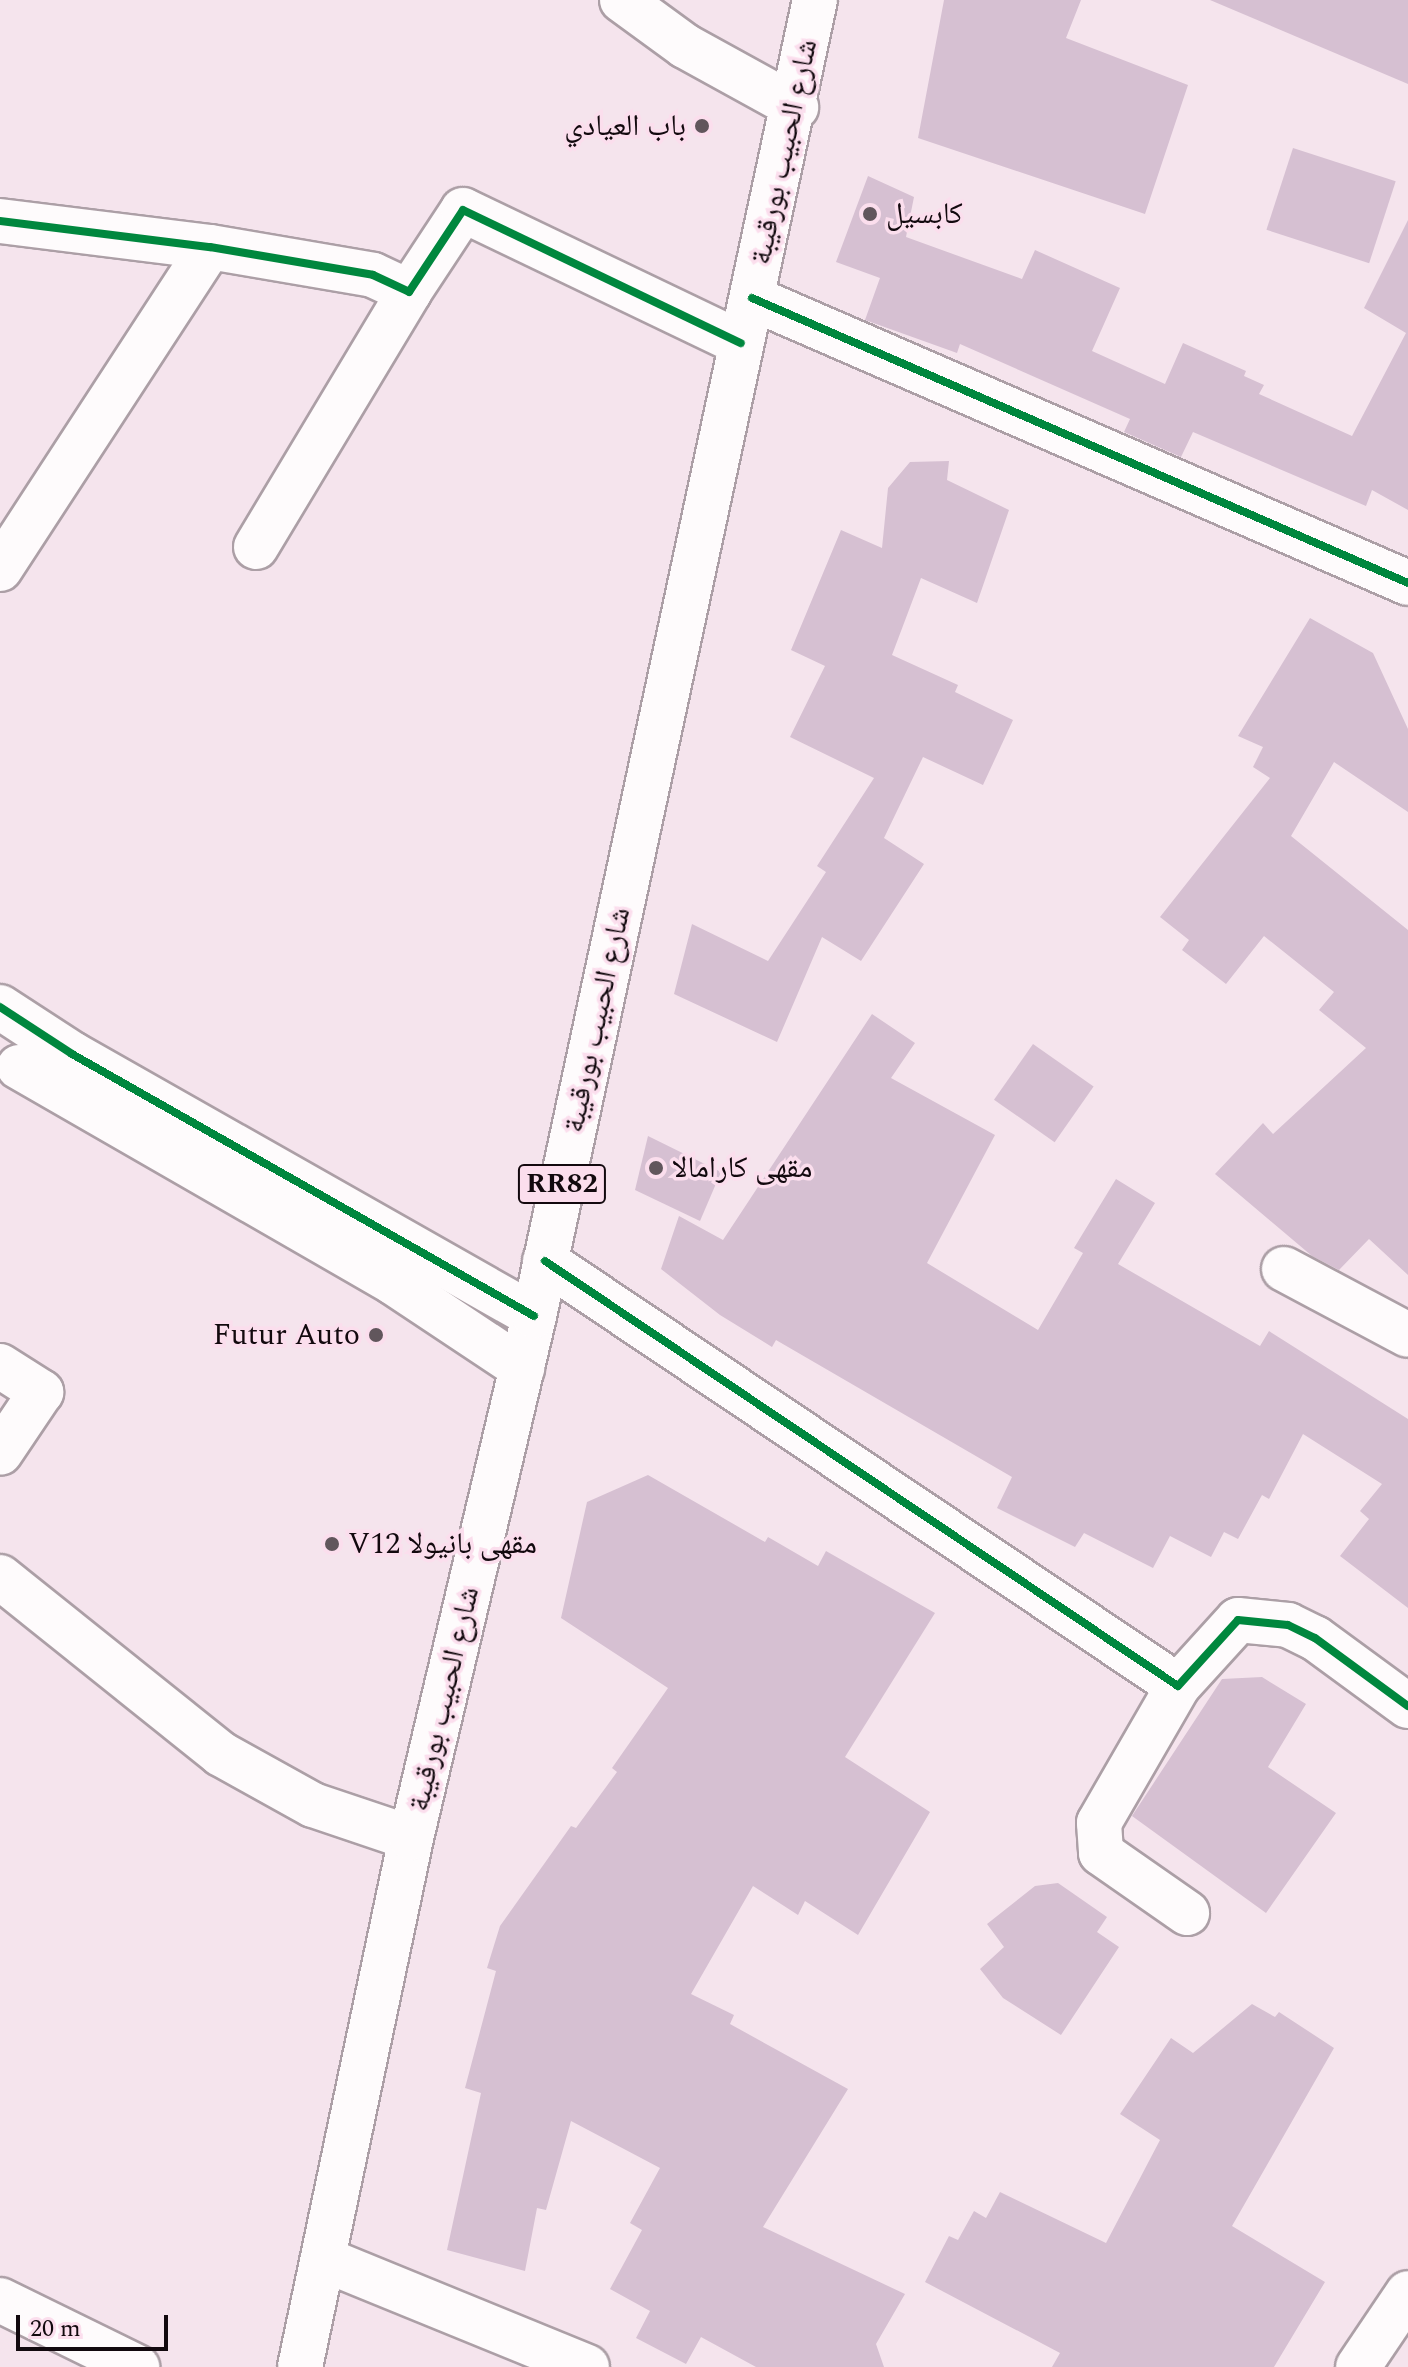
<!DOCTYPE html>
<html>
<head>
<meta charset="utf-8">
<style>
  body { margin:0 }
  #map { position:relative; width:1408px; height:2367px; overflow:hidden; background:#f5e4ed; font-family:Spectral,"Noto Naskh Arabic",serif }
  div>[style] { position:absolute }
  .building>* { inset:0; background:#d6c0d2; transform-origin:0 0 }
  .roads { filter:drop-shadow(2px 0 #ac9fa6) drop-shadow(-2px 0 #ac9fa6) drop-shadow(0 2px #ac9fa6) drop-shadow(0 -2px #ac9fa6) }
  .minor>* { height:44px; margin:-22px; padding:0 22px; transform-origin:22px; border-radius:22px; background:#fefbfc }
  .primary>* { height:44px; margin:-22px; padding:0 22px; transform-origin:22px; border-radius:22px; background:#fefbfc }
  .cycleway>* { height:8px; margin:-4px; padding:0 4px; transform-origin:4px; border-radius:4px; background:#00873e }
  .dots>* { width:22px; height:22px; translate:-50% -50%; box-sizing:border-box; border:4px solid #fbdeed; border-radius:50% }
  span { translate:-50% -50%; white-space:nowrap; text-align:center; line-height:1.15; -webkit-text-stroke:7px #fbdeed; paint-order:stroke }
  .shield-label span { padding:2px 6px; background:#fbdeed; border:2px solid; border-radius:6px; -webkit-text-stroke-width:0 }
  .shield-label { font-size:28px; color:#12090e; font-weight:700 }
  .poi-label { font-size:30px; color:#12090e }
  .right { translate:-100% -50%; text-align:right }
  .left { translate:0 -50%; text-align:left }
  .street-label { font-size:30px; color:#12090e }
  .scale { position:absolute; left:16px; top:2315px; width:152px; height:36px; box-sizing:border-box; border:4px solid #12090e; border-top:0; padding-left:10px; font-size:24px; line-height:28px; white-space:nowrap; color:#12090e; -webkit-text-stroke:6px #fbdeed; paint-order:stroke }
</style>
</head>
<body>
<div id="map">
  <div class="building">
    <i style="clip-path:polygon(944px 0,1081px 0,1066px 38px,1188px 85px,1145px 214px,918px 138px)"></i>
    <i style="clip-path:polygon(1210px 0,1408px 0,1408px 84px)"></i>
    <i style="left:1293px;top:148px;width:108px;height:86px;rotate:18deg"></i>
    <i style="clip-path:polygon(868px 176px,914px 197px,906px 237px,1022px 279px,1035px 250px,1120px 288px,1092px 351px,1165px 384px,1183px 343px,1246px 371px,1244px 376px,1264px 385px,1259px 394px,1352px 436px,1406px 333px,1364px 308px,1408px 220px,1408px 510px,1372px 490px,1366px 506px,1193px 432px,1181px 457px,1124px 432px,1130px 419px,960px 344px,957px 353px,865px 320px,880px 278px,836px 262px)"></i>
    <i style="clip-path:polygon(949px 461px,947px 480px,1009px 510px,977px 603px,921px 578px,892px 655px,958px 685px,955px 692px,1013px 720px,983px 785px,923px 757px,884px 838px,924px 864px,861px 961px,822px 937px,777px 1042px,674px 994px,692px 924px,768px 961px,826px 872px,817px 866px,874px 778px,790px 737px,825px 666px,791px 650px,841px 530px,882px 548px,888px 488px,910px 462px)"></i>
    <i style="clip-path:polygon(1310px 618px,1373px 653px,1408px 729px,1408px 812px,1334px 762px,1291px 836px,1408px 930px,1408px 1275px,1369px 1239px,1339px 1270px,1312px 1256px,1215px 1174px,1263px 1123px,1273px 1134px,1366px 1048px,1319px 1010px,1334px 992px,1264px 936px,1226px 984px,1182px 950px,1189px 940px,1160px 917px,1270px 778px,1253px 767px,1263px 747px,1238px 736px)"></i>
    <i style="clip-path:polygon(872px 1014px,915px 1043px,891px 1078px,995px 1135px,927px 1263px,1038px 1330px,1083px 1253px,1074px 1248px,1116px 1179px,1155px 1203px,1118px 1264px,1260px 1346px,1269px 1331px,1408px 1419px,1408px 1608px,1340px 1556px,1369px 1519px,1360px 1511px,1382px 1484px,1303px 1434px,1269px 1499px,1262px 1495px,1238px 1539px,1224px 1532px,1211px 1557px,1170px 1536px,1153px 1568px,1084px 1533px,1075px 1547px,997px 1508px,1012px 1477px,776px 1340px,772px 1347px,720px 1315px,661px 1269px,679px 1216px,723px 1240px)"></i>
    <i style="left:1033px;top:1044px;width:74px;height:68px;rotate:35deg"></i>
    <i style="clip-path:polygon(648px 1136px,721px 1172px,700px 1221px,635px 1190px)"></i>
    <i style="clip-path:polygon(648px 1475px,765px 1542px,768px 1537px,818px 1566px,826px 1551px,935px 1613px,845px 1757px,930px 1812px,858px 1935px,805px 1901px,798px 1915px,753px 1886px,691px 1994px,734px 2015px,730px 2024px,848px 2089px,763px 2227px,905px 2294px,876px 2344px,884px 2367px,756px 2367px,701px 2337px,686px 2364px,636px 2338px,650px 2311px,610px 2289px,642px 2230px,630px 2223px,660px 2168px,571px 2121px,546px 2210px,537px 2208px,525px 2271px,447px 2250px,481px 2093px,465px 2088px,496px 1971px,487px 1968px,500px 1926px,571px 1826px,576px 1828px,617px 1772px,612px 1768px,668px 1688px,561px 1618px,587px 1502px)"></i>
    <i style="clip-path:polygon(1262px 1677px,1306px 1704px,1268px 1767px,1336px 1813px,1266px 1913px,1132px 1816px,1222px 1679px)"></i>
    <i style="clip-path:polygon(1058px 1883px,1107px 1917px,1097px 1932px,1119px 1947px,1061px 2035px,1003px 1998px,980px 1969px,1004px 1947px,987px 1924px,1035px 1886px)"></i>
    <i style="clip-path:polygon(1252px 2004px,1275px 2017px,1279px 2012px,1334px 2048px,1232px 2226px,1325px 2282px,1274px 2367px,1052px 2367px,1060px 2353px,925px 2282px,949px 2236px,958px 2240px,974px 2211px,986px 2218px,1000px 2192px,1106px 2243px,1160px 2140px,1120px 2114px,1171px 2038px,1193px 2053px)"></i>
  </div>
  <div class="roads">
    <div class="minor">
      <i style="left:622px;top:0;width:78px;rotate:36.1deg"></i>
      <i style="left:685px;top:46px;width:127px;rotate:28.8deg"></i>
      <i style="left:0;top:221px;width:212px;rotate:7.1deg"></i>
      <i style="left:210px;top:247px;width:165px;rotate:9.7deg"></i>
      <i style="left:373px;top:275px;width:40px;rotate:25deg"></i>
      <i style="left:409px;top:292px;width:98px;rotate:-56.6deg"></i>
      <i style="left:463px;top:210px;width:308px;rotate:25.6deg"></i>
      <i style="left:752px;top:298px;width:715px;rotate:23.48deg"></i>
      <i style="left:256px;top:547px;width:297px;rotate:-59deg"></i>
      <i style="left:0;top:569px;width:384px;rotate:-56.9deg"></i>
      <i style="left:0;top:1007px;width:86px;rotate:33.1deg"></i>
      <i style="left:72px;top:1054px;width:531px;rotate:29.56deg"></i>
      <i style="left:19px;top:1067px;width:433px;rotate:29.9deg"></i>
      <i style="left:394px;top:1283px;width:154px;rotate:33.6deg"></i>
      <i style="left:545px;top:1261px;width:762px;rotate:33.88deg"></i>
      <i style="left:1178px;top:1686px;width:89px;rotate:-47.7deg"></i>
      <i style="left:1238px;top:1620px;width:50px;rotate:5.7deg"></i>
      <i style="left:1288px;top:1625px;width:30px;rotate:26deg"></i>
      <i style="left:1315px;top:1638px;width:115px;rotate:36.2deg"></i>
      <i style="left:1284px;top:1269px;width:140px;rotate:28deg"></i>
      <i style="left:0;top:1366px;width:49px;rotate:32.4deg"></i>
      <i style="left:41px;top:1392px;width:73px;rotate:123.9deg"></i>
      <i style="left:0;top:1577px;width:283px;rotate:38.7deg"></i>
      <i style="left:221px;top:1754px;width:105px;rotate:29deg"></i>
      <i style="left:313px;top:1805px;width:103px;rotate:18.6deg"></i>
      <i style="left:1178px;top:1686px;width:158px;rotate:120deg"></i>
      <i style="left:1099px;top:1823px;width:30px;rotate:86deg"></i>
      <i style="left:1101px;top:1853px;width:105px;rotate:34.9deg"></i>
      <i style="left:323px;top:2259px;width:285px;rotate:22.2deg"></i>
      <i style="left:0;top:2300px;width:153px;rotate:26.1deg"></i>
      <i style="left:1358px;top:2367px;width:89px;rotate:-56deg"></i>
    </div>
    <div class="primary">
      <i style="left:300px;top:2367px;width:541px;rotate:-78.15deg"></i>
      <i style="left:411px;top:1838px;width:536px;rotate:-76.74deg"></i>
      <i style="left:534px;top:1316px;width:1346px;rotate:-77.95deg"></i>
    </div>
  </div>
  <div class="cycleway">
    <i style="left:0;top:221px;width:212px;rotate:7.1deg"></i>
    <i style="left:210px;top:247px;width:165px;rotate:9.7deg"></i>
    <i style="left:373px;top:275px;width:40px;rotate:25deg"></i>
    <i style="left:409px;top:292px;width:98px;rotate:-56.6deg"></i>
    <i style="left:463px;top:210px;width:308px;rotate:25.6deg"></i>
    <i style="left:752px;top:298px;width:715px;rotate:23.48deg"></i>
    <i style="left:0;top:1007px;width:86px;rotate:33.1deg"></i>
    <i style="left:72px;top:1054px;width:531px;rotate:29.56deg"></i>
    <i style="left:545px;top:1261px;width:762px;rotate:33.88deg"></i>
    <i style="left:1178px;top:1686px;width:89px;rotate:-47.7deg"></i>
    <i style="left:1238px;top:1620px;width:50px;rotate:5.7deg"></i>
    <i style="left:1288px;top:1625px;width:30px;rotate:26deg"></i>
    <i style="left:1315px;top:1638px;width:115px;rotate:36.2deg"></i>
  </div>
  <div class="dots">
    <i style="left:702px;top:126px;background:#61565c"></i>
    <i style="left:870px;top:214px;background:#61565c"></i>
    <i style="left:656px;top:1168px;background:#61565c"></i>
    <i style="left:376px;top:1335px;background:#61565c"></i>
    <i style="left:332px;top:1544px;background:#61565c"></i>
  </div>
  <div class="shield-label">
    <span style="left:562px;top:1184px">RR82</span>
  </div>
  <div class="poi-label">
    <span class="right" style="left:686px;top:126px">باب العيادي</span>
    <span class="left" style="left:886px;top:214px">كابسيل</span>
    <span class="left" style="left:672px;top:1168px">مقهى كارامالا</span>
    <span class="right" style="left:360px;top:1335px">Futur Auto</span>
    <span class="left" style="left:348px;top:1544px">V12 مقهى بانيولا</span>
  </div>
  <div class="street-label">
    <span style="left:784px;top:152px;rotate:-78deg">شارع الحبيب بورقيبة</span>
    <span style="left:597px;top:1020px;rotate:-78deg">شارع الحبيب بورقيبة</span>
    <span style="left:444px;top:1699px;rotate:-77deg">شارع الحبيب بورقيبة</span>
  </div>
  <div class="scale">20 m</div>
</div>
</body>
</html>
